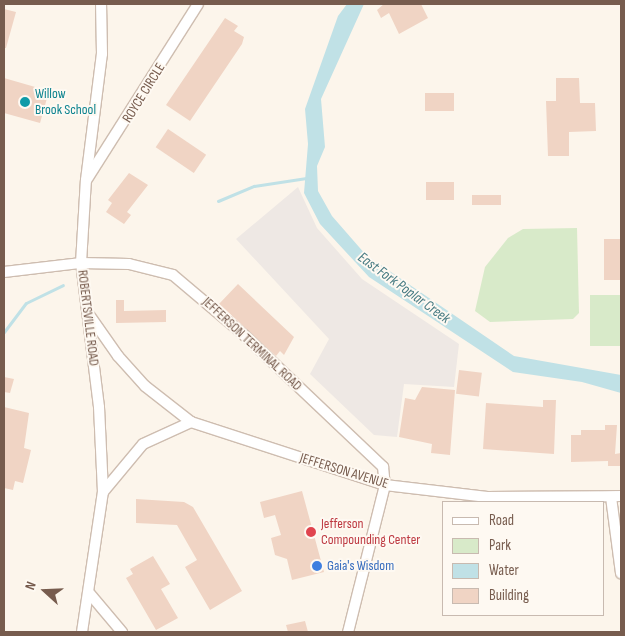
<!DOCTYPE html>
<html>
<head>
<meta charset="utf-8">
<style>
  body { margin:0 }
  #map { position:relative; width:625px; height:636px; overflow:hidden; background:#fcf5eb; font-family:"Sofia Sans Condensed",sans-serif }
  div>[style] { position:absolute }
  .industrial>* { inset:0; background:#eee8e4 }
  .green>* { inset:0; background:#d8eac9; transform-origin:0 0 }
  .water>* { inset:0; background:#c0e1e6 }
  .stream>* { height:3px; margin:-1.5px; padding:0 1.5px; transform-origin:1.5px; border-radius:1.5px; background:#c0e1e6 }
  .building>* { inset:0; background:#f0d4c4; transform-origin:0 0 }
  .roads { filter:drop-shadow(1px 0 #cebdb0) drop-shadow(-1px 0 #cebdb0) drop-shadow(0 1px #cebdb0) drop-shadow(0 -1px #cebdb0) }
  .minor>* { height:10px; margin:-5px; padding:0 5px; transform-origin:5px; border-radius:5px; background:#fff }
  .dots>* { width:14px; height:14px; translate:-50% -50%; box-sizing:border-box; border:2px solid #fef9f2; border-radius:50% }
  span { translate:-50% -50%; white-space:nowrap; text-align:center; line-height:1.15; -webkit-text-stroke:4px #fef9f2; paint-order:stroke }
  .street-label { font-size:14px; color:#775c4e }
  .culture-label { font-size:14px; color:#0d838f }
  .left { translate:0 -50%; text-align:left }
  .health-label { font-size:14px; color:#be3a42 }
  .shop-label { font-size:14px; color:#366cbe }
  .water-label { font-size:15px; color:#457a82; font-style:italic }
  .frame { position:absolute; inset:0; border:5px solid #775c4e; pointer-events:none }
  .legend { position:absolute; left:442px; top:501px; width:162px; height:115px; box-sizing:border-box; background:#fef9f2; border:1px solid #c8bab0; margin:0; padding:6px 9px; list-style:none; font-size:15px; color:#775c4e }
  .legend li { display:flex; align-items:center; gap:10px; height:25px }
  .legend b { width:25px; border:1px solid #c8bab0 }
  .north { position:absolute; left:20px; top:566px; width:50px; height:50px; -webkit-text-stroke:4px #fef9f2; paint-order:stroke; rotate:290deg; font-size:14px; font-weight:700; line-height:20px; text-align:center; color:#775c4e }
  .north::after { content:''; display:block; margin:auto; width:18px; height:22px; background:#775c4e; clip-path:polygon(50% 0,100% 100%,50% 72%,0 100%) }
</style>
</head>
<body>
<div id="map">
  <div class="industrial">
    <i style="clip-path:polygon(298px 187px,317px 228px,362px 279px,459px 344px,454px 387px,404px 384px,397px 437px,374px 435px,310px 374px,329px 339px,236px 239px)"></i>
  </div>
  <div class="green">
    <i style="clip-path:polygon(577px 228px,579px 313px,573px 319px,490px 322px,475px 311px,485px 267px,508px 238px,523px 229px)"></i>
    <i style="left:590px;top:295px;width:31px;height:51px"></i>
  </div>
  <div class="water">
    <i style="clip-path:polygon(347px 4px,364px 4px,321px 99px,325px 147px,317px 166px,318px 191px,332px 216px,366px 255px,514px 356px,621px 375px,621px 393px,582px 382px,513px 372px,369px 277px,320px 224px,304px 193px,308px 144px,305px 109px,338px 16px)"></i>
  </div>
  <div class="stream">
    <i style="left:218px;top:201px;width:39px;rotate:-23deg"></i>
    <i style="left:254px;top:186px;width:53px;rotate:-8.7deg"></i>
    <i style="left:4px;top:332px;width:36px;rotate:-53deg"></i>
    <i style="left:26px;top:303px;width:41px;rotate:-25.9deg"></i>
  </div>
  <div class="building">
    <i style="clip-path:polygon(384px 4px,421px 4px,428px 18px,399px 34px,389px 13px,381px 18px,377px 10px)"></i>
    <i style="clip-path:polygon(4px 9px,16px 12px,6px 48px,4px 48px)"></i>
    <i style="clip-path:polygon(225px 18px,238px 26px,234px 31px,244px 37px,242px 44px,190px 121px,166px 105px)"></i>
    <i style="clip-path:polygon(4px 78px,49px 91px,40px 123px,4px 113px)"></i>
    <i style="clip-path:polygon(556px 78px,579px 78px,580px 103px,595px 103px,596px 131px,569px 132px,569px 156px,548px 156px,546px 101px,556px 101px)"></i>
    <i style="left:425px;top:93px;width:29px;height:18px"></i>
    <i style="left:168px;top:129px;width:46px;height:22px;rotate:34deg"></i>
    <i style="clip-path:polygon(129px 173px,148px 185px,127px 212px,131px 215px,124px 224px,106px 212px,112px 203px,108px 200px)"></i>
    <i style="left:454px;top:182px;width:18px;height:28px;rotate:90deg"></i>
    <i style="left:472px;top:195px;width:29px;height:10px"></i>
    <i style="left:604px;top:239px;width:17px;height:41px"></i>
    <i style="clip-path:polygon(238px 284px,294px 337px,284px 355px,280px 351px,276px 356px,219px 304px)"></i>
    <i style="clip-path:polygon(116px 300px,124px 300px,124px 311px,166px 310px,166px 322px,116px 323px)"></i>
    <i style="left:459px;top:370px;width:23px;height:24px;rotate:7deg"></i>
    <i style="clip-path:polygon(4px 377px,14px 379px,10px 393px,4px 392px)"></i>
    <i style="clip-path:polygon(422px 387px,455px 390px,450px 455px,431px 453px,432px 444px,399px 437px,405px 398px,415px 400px)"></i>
    <i style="clip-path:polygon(543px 400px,556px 400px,554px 454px,483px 449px,486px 403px,543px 407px)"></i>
    <i style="clip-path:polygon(4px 407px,29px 413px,24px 448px,31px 450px,23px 483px,15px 481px,13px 490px,4px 488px)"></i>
    <i style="clip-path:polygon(605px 425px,617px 425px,615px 454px,621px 453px,621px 466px,608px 466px,608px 461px,571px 462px,571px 435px,581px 435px,581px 430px,605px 430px)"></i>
    <i style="clip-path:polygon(302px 491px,324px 572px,292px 580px,287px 559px,275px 555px,271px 538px,281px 535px,275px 515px,264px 518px,260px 502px)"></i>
    <i style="clip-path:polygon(136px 499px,184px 502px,193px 507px,242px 591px,210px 610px,185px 567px,197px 560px,177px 525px,136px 523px)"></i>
    <i style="clip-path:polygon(153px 556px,170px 584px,161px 589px,178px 618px,156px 630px,126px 578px,133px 574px,130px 569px)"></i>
    <i style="clip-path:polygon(305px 621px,308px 632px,288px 632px,286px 625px)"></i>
  </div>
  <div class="roads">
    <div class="minor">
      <i style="left:87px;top:179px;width:207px;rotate:-57.6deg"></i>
      <i style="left:4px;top:272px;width:78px;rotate:-6.7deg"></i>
      <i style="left:81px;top:263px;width:48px;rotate:1.2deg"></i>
      <i style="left:129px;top:264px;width:45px;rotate:14deg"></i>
      <i style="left:173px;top:275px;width:93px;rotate:40.2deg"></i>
      <i style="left:244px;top:335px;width:192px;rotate:43.5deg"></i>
      <i style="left:383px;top:467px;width:18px;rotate:84deg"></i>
      <i style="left:385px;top:485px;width:152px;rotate:104.1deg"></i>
      <i style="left:90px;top:316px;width:49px;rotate:55deg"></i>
      <i style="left:118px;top:356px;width:40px;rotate:48deg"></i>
      <i style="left:145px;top:386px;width:58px;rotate:38deg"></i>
      <i style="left:191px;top:422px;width:204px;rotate:18deg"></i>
      <i style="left:385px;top:485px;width:103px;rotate:6.7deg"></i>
      <i style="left:487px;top:497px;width:134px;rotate:-0.4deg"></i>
      <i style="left:103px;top:492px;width:62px;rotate:-50.2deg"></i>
      <i style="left:143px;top:444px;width:53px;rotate:-24.6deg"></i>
      <i style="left:611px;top:497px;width:77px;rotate:82.5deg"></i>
      <i style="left:90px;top:594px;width:50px;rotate:49.9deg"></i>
      <i style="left:82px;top:632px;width:142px;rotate:-81.5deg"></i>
      <i style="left:103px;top:492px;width:85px;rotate:-92.7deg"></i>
      <i style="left:99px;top:407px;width:145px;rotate:-97.1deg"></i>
      <i style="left:81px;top:263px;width:83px;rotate:-86.6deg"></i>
      <i style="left:86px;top:180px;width:127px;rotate:-82.8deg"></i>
      <i style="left:102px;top:54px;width:50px;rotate:-91.1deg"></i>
    </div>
  </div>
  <div class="dots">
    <i style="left:25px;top:102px;background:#0f9aa8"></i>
    <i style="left:311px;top:532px;background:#e0444e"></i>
    <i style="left:317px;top:566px;background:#3f7fe0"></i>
  </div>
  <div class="street-label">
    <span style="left:144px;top:93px;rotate:-58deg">ROYCE CIRCLE</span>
    <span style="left:88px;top:318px;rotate:83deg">ROBERTSVILLE ROAD</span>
    <span style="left:252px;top:344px;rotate:43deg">JEFFERSON TERMINAL ROAD</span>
    <span style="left:344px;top:471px;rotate:17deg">JEFFERSON AVENUE</span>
  </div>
  <div class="culture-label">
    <span class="left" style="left:35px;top:102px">Willow<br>Brook School</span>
  </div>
  <div class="health-label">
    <span class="left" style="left:321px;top:532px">Jefferson<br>Compounding Center</span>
  </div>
  <div class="shop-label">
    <span class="left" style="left:327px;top:566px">Gaia's Wisdom</span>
  </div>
  <div class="water-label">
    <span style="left:404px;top:288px;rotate:36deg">East Fork Poplar Creek</span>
  </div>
  <div class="frame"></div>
  <ul class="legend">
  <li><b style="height:6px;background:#fff"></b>Road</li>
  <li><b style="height:14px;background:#d8eac9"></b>Park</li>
  <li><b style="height:14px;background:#c0e1e6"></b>Water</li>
  <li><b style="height:14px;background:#f0d4c4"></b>Building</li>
  </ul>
  <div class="north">N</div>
</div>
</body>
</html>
